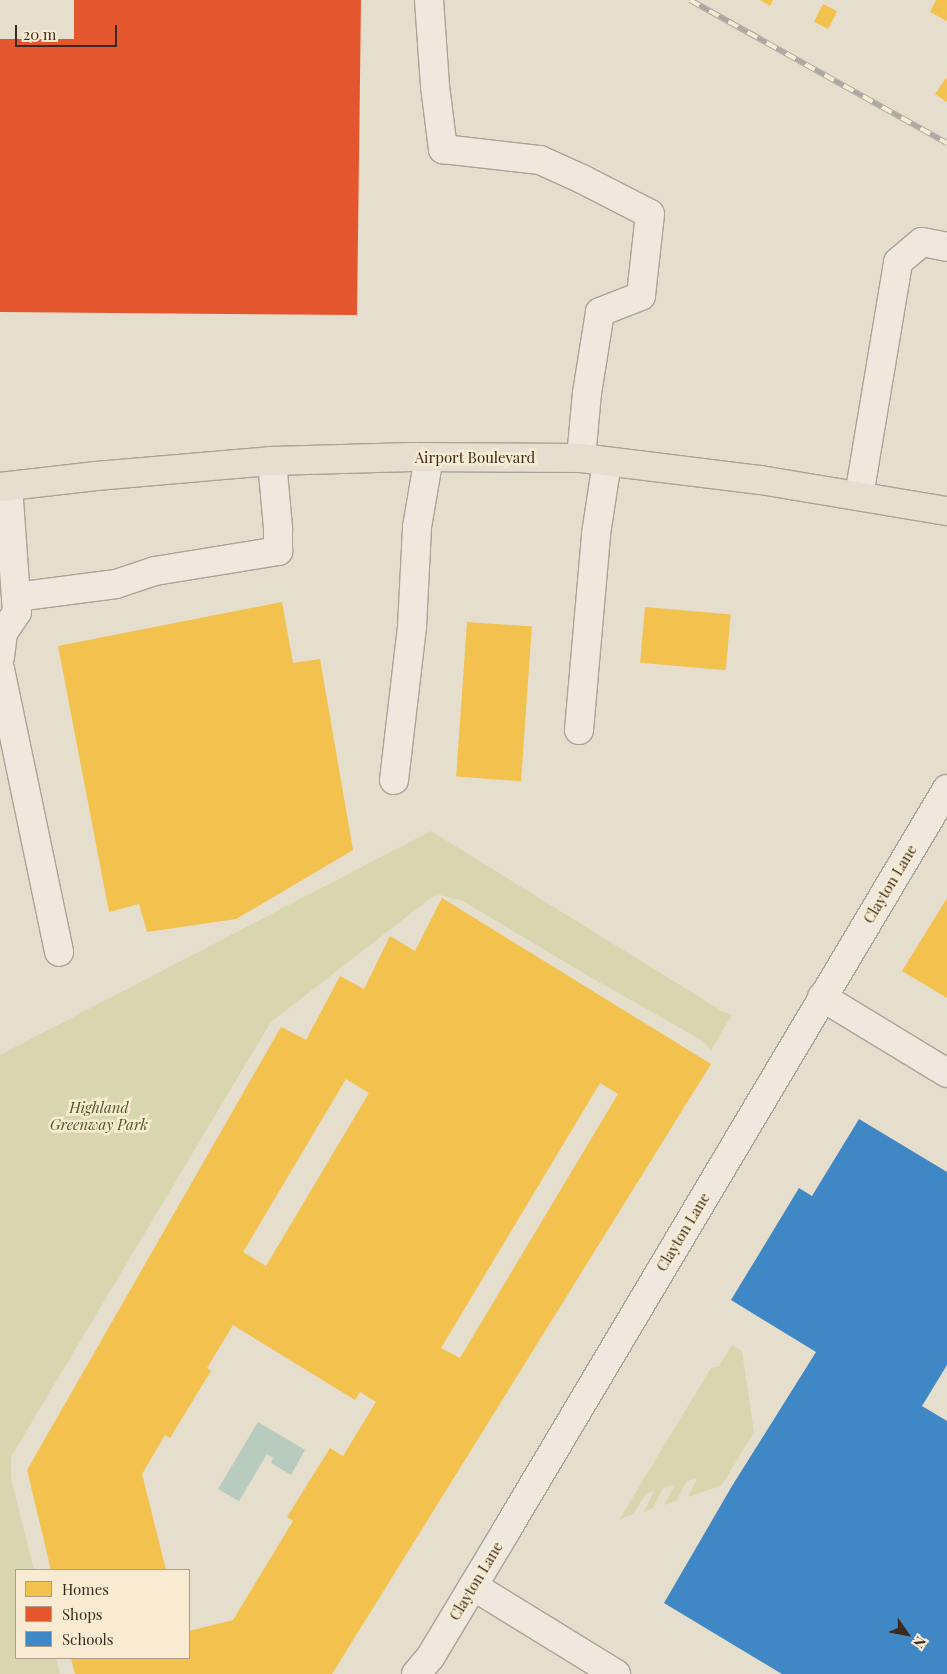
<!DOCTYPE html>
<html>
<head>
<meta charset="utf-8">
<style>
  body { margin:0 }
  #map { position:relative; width:947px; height:1674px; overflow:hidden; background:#e6decc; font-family:"Playfair Display",serif }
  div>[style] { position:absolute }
  .green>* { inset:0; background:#d8d6ae }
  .water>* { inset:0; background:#b8cbbf }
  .homes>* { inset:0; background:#f2c14e; transform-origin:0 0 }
  .shops>* { inset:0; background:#e4572e }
  .schools>* { inset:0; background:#3f88c5 }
  .roads { filter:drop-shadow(1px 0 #aba396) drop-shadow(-1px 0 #aba396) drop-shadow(0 1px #aba396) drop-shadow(0 -1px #aba396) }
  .minor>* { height:28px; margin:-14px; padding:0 14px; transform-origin:14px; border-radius:14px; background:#eee8df }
  .major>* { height:28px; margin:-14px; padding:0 14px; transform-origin:14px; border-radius:14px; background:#e6decf }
  .rail>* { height:5.5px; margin-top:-2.75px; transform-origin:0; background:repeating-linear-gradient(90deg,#f8ebd2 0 11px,#ada89f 0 22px); box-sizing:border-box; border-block:1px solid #ada89f }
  span { translate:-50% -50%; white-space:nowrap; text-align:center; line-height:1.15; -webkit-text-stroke:5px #f8ebd2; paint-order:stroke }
  .street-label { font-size:15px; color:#3b2a1d }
  .park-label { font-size:15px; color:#4e5922; font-style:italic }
  .legend { position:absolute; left:15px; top:1569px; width:175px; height:90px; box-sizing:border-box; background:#f8ebd2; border:1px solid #ac9e8a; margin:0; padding:6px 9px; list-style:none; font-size:15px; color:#3b2a1d }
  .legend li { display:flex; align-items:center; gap:10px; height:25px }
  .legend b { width:25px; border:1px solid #ac9e8a }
  .north { position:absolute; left:882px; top:1609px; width:50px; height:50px; -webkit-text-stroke:4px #f8ebd2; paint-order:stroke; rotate:123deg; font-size:14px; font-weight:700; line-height:20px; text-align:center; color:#3b2a1d }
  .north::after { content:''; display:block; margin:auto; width:18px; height:22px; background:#3b2a1d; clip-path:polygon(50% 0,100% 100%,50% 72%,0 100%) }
  .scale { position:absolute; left:15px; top:25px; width:102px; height:22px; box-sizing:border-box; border:2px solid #3b2a1d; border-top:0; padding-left:6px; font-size:15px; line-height:18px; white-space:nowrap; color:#3b2a1d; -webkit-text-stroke:4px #f8ebd2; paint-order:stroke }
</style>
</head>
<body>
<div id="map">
  <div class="green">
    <i style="clip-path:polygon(431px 831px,722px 1011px,732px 1015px,711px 1050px,703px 1041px,590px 977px,463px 901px,440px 895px,432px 897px,271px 1022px,11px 1457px,11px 1478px,34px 1570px,16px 1570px,16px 1658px,56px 1658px,60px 1674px,0 1674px,0 1055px)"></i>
    <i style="clip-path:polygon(732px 1345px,742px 1351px,754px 1432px,722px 1485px,688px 1497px,697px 1478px,687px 1481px,676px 1501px,664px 1505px,675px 1485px,664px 1487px,653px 1508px,644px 1512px,654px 1491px,646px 1494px,633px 1514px,619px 1520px,711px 1368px,719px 1366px)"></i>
  </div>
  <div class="water">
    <i style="clip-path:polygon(258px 1422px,305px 1450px,291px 1475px,271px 1463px,273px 1458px,267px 1454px,239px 1501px,218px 1489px)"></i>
  </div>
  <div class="homes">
    <i style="clip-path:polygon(760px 0,773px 0,770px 6px)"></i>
    <i style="clip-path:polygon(936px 0,947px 0,947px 21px,930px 12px)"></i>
    <i style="left:823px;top:4px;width:16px;height:20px;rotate:27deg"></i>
    <i style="clip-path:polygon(946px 78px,947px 79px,947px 102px,935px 94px)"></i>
    <i style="clip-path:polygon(282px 602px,293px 663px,320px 659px,353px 850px,236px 919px,147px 932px,139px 904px,109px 912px,58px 646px)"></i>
    <i style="left:645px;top:607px;width:86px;height:56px;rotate:5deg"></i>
    <i style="left:467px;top:622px;width:65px;height:155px;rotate:4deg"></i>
    <i style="clip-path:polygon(evenodd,442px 898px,711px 1064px,332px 1674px,75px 1674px,71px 1658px,189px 1658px,189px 1631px,233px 1620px,293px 1521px,287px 1517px,330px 1448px,343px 1456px,376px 1402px,360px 1392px,355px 1400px,233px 1325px,207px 1368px,211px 1371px,170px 1438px,165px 1435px,142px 1474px,166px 1570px,51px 1570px,27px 1470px,281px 1027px,306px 1040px,340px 976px,364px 989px,390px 936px,415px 951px,442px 898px,346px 1079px,369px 1093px,266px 1266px,243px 1252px,346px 1079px,442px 898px,600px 1083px,618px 1094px,460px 1358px,441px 1348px,600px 1083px)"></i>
    <i style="clip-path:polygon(947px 898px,947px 998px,902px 971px)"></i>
  </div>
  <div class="shops">
    <i style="clip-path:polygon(74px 0,361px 0,357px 315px,0 312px,0 39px,74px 39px)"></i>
  </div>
  <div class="schools">
    <i style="clip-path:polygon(859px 1119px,947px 1172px,947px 1365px,922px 1406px,947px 1421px,947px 1674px,782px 1674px,664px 1603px,732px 1486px,816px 1352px,731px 1300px,799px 1188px,812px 1196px)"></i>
  </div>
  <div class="roads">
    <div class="minor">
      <i style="left:429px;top:0;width:86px;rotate:86deg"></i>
      <i style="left:435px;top:86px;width:64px;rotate:82.8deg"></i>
      <i style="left:443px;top:149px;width:98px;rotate:6.5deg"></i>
      <i style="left:540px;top:160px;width:46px;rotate:24.3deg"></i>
      <i style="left:582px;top:179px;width:76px;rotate:27.2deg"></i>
      <i style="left:650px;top:214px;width:82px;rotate:96.3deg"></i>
      <i style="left:641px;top:296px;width:44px;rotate:158.7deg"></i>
      <i style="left:600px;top:312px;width:82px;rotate:99.1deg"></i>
      <i style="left:587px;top:393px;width:65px;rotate:95.3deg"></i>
      <i style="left:859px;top:496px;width:237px;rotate:-80.5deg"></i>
      <i style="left:898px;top:262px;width:31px;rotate:-40deg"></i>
      <i style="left:922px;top:242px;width:25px;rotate:11deg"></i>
      <i style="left:16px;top:597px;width:101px;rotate:-7.4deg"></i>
      <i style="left:116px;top:584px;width:41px;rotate:-18.4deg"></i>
      <i style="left:155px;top:571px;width:125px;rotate:-9.2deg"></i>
      <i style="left:278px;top:551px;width:23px;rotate:-90deg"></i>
      <i style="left:278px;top:528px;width:67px;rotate:-95.1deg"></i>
      <i style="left:0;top:657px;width:24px;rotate:-83deg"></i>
      <i style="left:3px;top:633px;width:25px;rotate:-56deg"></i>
      <i style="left:17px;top:612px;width:126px;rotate:-94.1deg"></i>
      <i style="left:0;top:669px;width:289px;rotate:78.2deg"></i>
      <i style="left:579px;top:730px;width:197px;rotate:-85deg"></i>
      <i style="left:596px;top:534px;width:73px;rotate:-81.3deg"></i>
      <i style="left:394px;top:780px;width:154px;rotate:-83.3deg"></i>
      <i style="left:412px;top:627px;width:100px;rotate:-87.1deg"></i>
      <i style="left:417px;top:527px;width:71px;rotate:-80.3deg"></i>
      <i style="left:822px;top:997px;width:146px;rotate:31.3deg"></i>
      <i style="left:473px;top:1586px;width:168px;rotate:31.6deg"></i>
      <i style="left:416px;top:1674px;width:23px;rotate:-50deg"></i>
      <i style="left:431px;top:1656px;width:146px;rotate:-59deg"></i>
      <i style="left:506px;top:1531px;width:863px;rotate:-59.28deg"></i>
    </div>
    <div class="major">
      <i style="left:0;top:487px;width:97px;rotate:-6.5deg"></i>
      <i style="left:96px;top:476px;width:177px;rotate:-4.9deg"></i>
      <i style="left:272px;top:461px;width:140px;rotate:-1.6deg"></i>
      <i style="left:412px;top:457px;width:169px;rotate:0.3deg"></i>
      <i style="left:581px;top:458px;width:181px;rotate:7deg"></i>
      <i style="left:761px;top:480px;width:189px;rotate:9.5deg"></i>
    </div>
  </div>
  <div class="rail">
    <i style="left:690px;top:0;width:294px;rotate:29.1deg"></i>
  </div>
  <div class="street-label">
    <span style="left:475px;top:458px">Airport Boulevard</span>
    <span style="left:890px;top:884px;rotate:-59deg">Clayton Lane</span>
    <span style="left:683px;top:1232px;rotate:-59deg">Clayton Lane</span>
    <span style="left:476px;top:1581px;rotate:-59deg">Clayton Lane</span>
  </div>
  <div class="park-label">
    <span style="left:99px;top:1116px">Highland<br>Greenway Park</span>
  </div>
  <ul class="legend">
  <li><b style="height:14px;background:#f2c14e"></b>Homes</li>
  <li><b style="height:14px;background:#e4572e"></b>Shops</li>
  <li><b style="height:14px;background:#3f88c5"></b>Schools</li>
  </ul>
  <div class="north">N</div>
  <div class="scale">20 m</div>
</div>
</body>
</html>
